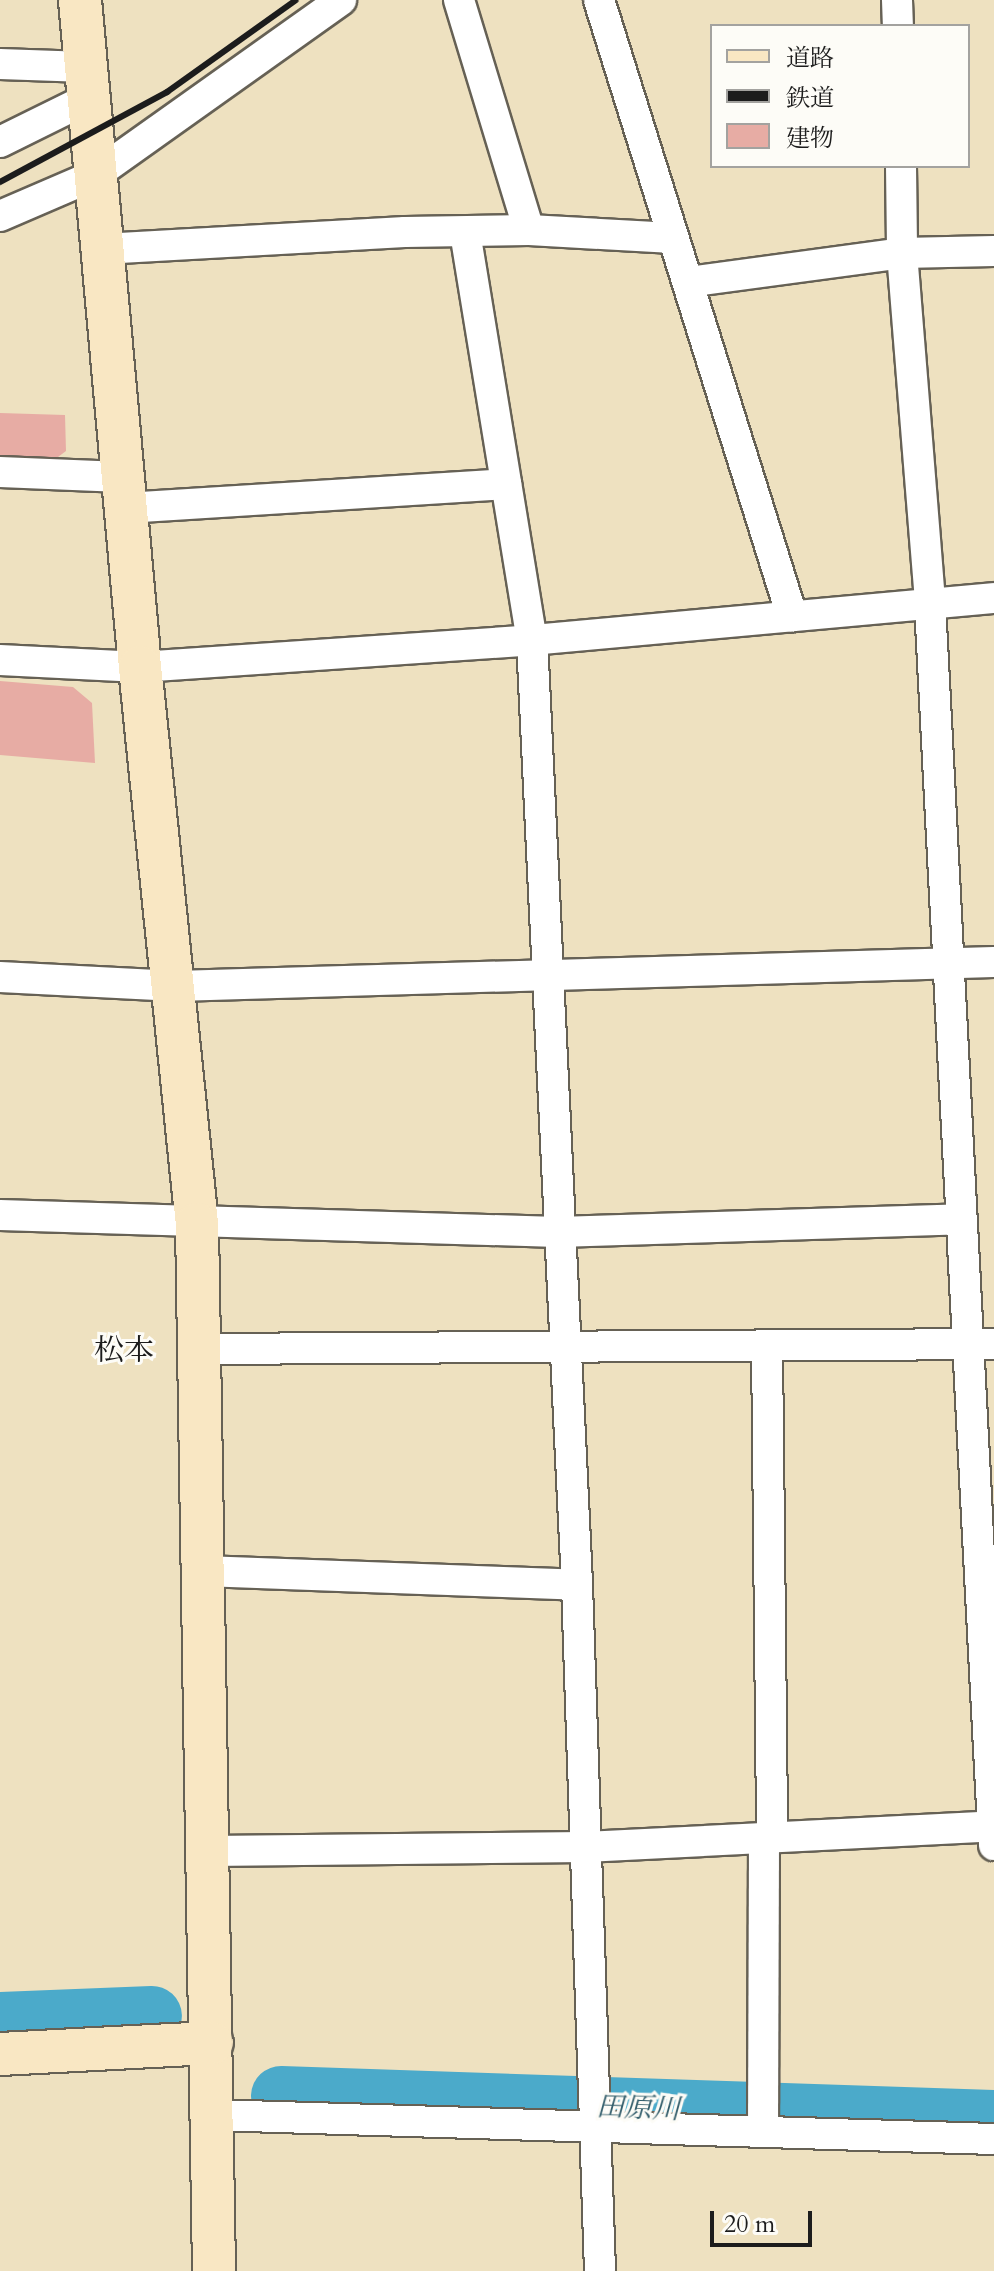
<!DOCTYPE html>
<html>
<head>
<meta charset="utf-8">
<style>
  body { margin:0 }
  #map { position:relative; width:994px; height:2271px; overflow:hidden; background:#eee1c0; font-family:Cardo,"Noto Serif JP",serif }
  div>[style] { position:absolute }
  .river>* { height:60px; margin:-30px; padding:0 30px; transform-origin:30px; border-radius:30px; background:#4baaca }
  .building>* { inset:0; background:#e7aca4 }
  .roads { filter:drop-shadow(2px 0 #666155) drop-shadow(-2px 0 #666155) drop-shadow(0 2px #666155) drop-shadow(0 -2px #666155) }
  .street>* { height:30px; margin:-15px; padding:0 15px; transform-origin:15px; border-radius:15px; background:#fff }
  .secondary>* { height:42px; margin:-21px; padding:0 21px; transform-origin:21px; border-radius:21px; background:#f9e7c3 }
  .rail>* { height:6px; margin:-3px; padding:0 3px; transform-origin:3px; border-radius:3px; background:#1c1c1c }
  span { translate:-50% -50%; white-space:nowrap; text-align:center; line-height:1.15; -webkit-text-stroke:6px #fdfcf7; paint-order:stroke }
  .water-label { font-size:28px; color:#315c6a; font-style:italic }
  .quarter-label { font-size:30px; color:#1c1c1c }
  .legend { position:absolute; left:710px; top:24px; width:260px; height:144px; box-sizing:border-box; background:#fdfcf7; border:2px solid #a3a29f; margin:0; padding:10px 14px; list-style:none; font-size:24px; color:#1c1c1c }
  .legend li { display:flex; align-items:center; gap:16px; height:40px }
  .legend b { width:40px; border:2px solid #a3a29f }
  .scale { position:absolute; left:710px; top:2211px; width:102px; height:36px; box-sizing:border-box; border:4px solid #1c1c1c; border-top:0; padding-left:10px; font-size:24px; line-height:28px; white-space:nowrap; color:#1c1c1c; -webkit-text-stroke:6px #fdfcf7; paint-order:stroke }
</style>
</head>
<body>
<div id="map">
  <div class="river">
    <i style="left:0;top:2022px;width:152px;rotate:-2.3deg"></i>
    <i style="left:281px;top:2096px;width:713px;rotate:1.93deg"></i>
  </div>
  <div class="building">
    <i style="clip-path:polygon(0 413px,65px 415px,66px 451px,54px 460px,0 458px)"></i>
    <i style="clip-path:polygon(0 681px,73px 687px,92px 703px,95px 763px,0 755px)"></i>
  </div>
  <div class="roads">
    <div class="street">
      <i style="left:459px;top:0;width:240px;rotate:73.1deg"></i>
      <i style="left:599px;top:0;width:646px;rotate:72.6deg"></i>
      <i style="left:897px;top:0;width:26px;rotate:88deg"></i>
      <i style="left:0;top:64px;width:86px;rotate:2deg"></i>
      <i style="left:0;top:142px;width:99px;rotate:-26.3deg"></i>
      <i style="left:901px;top:166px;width:87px;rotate:89.3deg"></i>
      <i style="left:902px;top:253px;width:352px;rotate:85.4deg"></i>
      <i style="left:930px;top:604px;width:1243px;rotate:87.05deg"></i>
      <i style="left:0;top:216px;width:103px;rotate:-23.3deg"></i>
      <i style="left:95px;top:175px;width:302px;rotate:-35.4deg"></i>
      <i style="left:465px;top:232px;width:413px;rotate:80.7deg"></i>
      <i style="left:532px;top:640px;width:946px;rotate:87.27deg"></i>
      <i style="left:577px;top:1585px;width:686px;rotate:88.08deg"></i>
      <i style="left:102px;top:249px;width:303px;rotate:-3.2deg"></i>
      <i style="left:405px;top:232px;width:124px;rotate:-0.9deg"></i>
      <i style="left:529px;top:230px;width:144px;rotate:3.2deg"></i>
      <i style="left:688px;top:282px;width:216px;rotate:-7.7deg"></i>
      <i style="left:902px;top:253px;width:92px;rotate:-1.2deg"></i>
      <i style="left:0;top:472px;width:122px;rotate:2.3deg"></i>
      <i style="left:125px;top:508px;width:382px;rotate:-3.6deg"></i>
      <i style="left:0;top:660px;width:140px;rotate:2.9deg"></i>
      <i style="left:140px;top:667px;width:393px;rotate:-3.9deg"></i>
      <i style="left:532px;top:640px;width:464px;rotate:-5.2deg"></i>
      <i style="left:0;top:977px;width:176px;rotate:2.9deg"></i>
      <i style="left:176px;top:986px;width:818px;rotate:-1.68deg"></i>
      <i style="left:0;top:1215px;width:558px;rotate:1.75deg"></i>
      <i style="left:558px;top:1232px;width:404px;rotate:-1.8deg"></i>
      <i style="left:767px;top:1345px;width:492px;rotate:89.4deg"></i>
      <i style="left:201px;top:1349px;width:793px;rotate:-0.36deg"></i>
      <i style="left:204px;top:1571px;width:373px;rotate:2.1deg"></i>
      <i style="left:209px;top:1851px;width:376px;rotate:-0.6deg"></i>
      <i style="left:585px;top:1847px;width:410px;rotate:-2.9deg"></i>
      <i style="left:213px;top:2115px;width:781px;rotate:1.76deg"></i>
      <i style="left:763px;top:2130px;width:292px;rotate:-89.8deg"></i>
    </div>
    <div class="secondary">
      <i style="left:80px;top:0;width:670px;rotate:84.86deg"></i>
      <i style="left:140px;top:667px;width:560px;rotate:84.16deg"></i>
      <i style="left:197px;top:1224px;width:1047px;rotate:89.07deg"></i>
      <i style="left:0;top:2054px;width:212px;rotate:-3deg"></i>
    </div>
  </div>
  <div class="rail">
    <i style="left:0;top:182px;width:190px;rotate:-28.3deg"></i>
    <i style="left:167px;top:92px;width:158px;rotate:-35.5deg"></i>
  </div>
  <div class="water-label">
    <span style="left:638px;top:2108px;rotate:2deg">田原川</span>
  </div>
  <div class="quarter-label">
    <span style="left:124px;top:1351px">松本</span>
  </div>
  <ul class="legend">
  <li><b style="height:10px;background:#f9e7c3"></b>道路</li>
  <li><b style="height:10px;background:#1c1c1c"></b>鉄道</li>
  <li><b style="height:22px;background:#e7aca4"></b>建物</li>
  </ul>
  <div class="scale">20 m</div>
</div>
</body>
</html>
